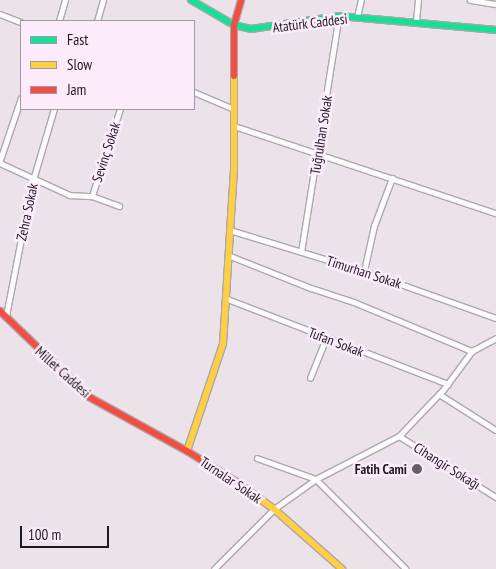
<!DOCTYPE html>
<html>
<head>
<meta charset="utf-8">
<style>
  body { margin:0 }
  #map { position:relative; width:496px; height:569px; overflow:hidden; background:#ece2ea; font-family:"PT Sans Narrow",sans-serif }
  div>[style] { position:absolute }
  .roads { filter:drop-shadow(1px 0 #ada7ac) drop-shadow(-1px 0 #ada7ac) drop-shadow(0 1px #ada7ac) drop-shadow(0 -1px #ada7ac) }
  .street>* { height:4.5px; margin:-2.25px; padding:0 2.25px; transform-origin:2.25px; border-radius:2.25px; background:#fcfbfc }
  .fast>* { height:6px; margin:-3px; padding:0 3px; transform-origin:3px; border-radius:3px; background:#16e098 }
  .slow>* { height:6px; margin:-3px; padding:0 3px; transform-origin:3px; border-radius:3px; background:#ffcf43 }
  .jam>* { height:6px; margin:-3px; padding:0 3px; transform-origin:3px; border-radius:3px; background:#f24e42 }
  .dots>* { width:14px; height:14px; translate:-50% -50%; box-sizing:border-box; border:2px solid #fcecfb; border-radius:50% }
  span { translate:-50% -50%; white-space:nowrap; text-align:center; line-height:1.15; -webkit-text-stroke:5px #fcecfb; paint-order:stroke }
  .street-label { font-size:14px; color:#1e191e }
  .poi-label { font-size:14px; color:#1e191e; font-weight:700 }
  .right { translate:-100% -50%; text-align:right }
  .legend { position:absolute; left:20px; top:20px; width:175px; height:90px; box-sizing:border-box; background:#fcecfb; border:1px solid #a398a3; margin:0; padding:6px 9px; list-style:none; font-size:15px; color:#1e191e }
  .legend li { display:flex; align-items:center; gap:10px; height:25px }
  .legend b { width:25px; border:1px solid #a398a3 }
  .scale { position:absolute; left:20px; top:526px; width:89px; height:22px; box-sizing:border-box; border:2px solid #1e191e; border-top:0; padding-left:6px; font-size:15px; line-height:18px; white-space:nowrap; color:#1e191e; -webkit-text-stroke:4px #fcecfb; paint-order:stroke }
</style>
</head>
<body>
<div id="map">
  <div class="roads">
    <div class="street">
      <i style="left:470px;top:0;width:26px;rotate:9deg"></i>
      <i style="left:0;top:14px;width:22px;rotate:21deg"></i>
      <i style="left:357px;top:17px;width:17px;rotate:-77deg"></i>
      <i style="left:59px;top:21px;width:22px;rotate:-74deg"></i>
      <i style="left:97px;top:21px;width:22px;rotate:-74deg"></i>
      <i style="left:416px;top:22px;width:22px;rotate:-85deg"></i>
      <i style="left:194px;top:92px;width:43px;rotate:23deg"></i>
      <i style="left:234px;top:126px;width:276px;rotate:18.4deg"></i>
      <i style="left:0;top:160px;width:65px;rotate:-71.3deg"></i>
      <i style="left:0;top:163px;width:77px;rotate:24.6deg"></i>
      <i style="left:70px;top:195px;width:22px;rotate:3deg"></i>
      <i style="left:92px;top:196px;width:29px;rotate:20deg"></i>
      <i style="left:92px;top:196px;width:91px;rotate:-72.2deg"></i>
      <i style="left:230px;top:230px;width:140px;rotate:17deg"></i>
      <i style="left:364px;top:271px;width:140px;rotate:19.6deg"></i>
      <i style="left:301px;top:252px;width:239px;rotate:-80.9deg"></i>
      <i style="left:228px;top:255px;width:89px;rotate:21.7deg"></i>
      <i style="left:311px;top:288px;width:45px;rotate:18deg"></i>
      <i style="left:354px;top:302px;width:128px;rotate:22.6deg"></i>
      <i style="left:364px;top:271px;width:46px;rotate:-77.5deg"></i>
      <i style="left:374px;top:226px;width:51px;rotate:-69.4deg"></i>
      <i style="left:225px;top:298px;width:239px;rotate:21.1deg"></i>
      <i style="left:6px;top:316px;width:131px;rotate:-79deg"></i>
      <i style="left:31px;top:187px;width:81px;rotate:-73.6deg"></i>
      <i style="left:310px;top:378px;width:43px;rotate:-68.2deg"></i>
      <i style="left:439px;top:394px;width:67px;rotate:32.3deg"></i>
      <i style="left:399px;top:436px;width:115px;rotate:32.2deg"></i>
      <i style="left:257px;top:458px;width:63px;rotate:19.6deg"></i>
      <i style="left:316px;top:479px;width:127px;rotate:45deg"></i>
      <i style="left:214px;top:569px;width:85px;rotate:-45deg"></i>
      <i style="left:274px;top:509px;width:52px;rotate:-35.5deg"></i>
      <i style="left:316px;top:479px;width:93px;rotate:-27.4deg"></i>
      <i style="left:399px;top:436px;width:64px;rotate:-46.3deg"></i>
      <i style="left:443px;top:390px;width:49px;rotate:-53.4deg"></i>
      <i style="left:472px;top:351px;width:27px;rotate:-28deg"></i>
    </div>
    <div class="fast">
      <i style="left:191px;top:0;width:50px;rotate:30.2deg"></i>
      <i style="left:234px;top:25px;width:17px;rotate:13deg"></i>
      <i style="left:251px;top:29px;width:89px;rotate:-8.4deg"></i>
      <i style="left:339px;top:16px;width:158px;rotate:5.1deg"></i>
    </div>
    <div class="slow">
      <i style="left:187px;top:451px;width:113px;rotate:-71.4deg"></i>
      <i style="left:223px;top:344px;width:175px;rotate:-86.4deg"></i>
      <i style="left:234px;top:169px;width:93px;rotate:-90deg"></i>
      <i style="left:235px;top:481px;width:48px;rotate:35.7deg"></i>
      <i style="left:274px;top:509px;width:91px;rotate:41.4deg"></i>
    </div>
    <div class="jam">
      <i style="left:234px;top:76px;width:51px;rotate:-90deg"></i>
      <i style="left:234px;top:25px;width:26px;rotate:-74deg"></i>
      <i style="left:0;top:311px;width:124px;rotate:44deg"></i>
      <i style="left:89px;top:397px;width:112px;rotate:28.9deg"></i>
      <i style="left:187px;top:451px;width:57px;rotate:32deg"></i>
    </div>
  </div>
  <div class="dots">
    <i style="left:417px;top:469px;background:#665f65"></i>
  </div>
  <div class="street-label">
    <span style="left:310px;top:23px;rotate:-7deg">Atatürk Caddesi</span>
    <span style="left:321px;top:135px;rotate:-81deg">Tuğrulhan Sokak</span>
    <span style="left:106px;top:152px;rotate:-72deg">Sevinç Sokak</span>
    <span style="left:27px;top:212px;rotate:-78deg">Zehra Sokak</span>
    <span style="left:364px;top:272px;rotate:18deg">Timurhan Sokak</span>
    <span style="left:336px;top:342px;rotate:21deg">Tufan Sokak</span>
    <span style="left:63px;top:372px;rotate:42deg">Millet Caddesi</span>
    <span style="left:447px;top:466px;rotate:32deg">Cihangir Sokağı</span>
    <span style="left:231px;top:480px;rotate:34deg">Turnalar Sokak</span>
  </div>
  <div class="poi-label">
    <span class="right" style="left:407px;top:469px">Fatih Cami</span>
  </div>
  <ul class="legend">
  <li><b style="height:6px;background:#16e098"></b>Fast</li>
  <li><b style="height:6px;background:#ffcf43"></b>Slow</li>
  <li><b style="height:6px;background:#f24e42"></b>Jam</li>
  </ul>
  <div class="scale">100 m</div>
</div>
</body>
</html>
